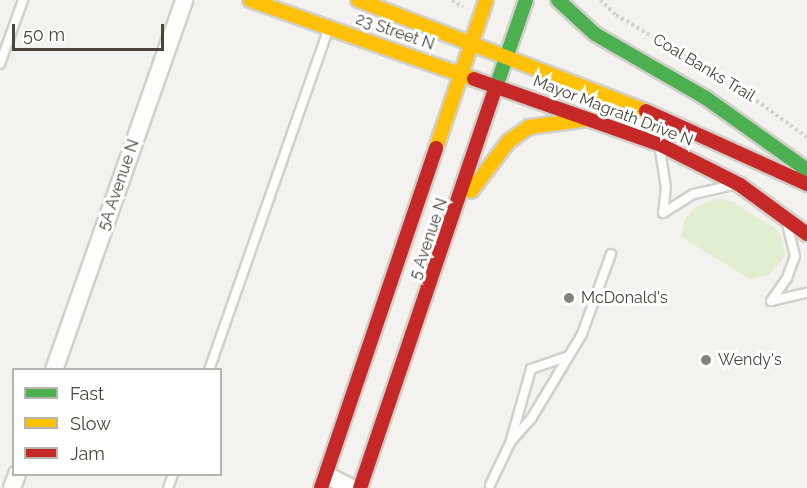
<!DOCTYPE html>
<html>
<head>
<meta charset="utf-8">
<style>
  body { margin:0 }
  #map { position:relative; width:807px; height:488px; overflow:hidden; background:#f4f2ee; font-family:Raleway,sans-serif }
  div>[style] { position:absolute }
  .green>* { inset:0; background:#e1eecf }
  .path>* { height:4px; margin-top:-2px; transform-origin:0; background:repeating-linear-gradient(90deg,#d3d2cc 0 3px,transparent 0 6px) }
  .roads { filter:drop-shadow(2px 0 #d2d0cb) drop-shadow(-2px 0 #d2d0cb) drop-shadow(0 2px #d2d0cb) drop-shadow(0 -2px #d2d0cb) }
  .lane>* { height:8px; margin:-4px; padding:0 4px; transform-origin:4px; border-radius:4px; background:#fdfdfc }
  .street>* { height:16px; margin:-8px; padding:0 8px; transform-origin:8px; border-radius:8px; background:#fdfdfc }
  .fast>* { height:14px; margin:-7px; padding:0 7px; transform-origin:7px; border-radius:7px; background:#4caf50 }
  .slow>* { height:14px; margin:-7px; padding:0 7px; transform-origin:7px; border-radius:7px; background:#ffc107 }
  .jam>* { height:14px; margin:-7px; padding:0 7px; transform-origin:7px; border-radius:7px; background:#c62828 }
  .dots>* { width:16px; height:16px; translate:-50% -50%; box-sizing:border-box; border:3px solid #fff; border-radius:50% }
  span { translate:-50% -50%; white-space:nowrap; text-align:center; line-height:1.15; -webkit-text-stroke:6px #fff; paint-order:stroke }
  .street-label { font-size:16px; color:#4b4439 }
  .poi-label { font-size:16px; color:#4b4439 }
  .left { translate:0 -50%; text-align:left }
  .legend { position:absolute; left:12px; top:368px; width:210px; height:108px; box-sizing:border-box; background:#fff; border:2px solid #b7b4b0; margin:0; padding:8px 10px; list-style:none; font-size:18px; color:#4b4439 }
  .legend li { display:flex; align-items:center; gap:12px; height:30px }
  .legend b { width:30px; border:2px solid #b7b4b0 }
  .scale { position:absolute; left:12px; top:24px; width:152px; height:27px; box-sizing:border-box; border:3px solid #4b4439; border-top:0; padding-left:8px; font-size:18px; line-height:21px; white-space:nowrap; color:#4b4439; -webkit-text-stroke:4px #fff; paint-order:stroke }
</style>
</head>
<body>
<div id="map">
  <div class="green">
    <i style="clip-path:polygon(715px 198px,733px 202px,776px 229px,782px 238px,785px 256px,769px 275px,750px 279px,681px 237px,685px 219px,693px 209px)"></i>
  </div>
  <div class="path">
    <i style="left:452px;top:0;width:13px;rotate:32deg"></i>
    <i style="left:600px;top:0;width:22px;rotate:43deg"></i>
    <i style="left:616px;top:15px;width:134px;rotate:30.4deg"></i>
    <i style="left:732px;top:83px;width:92px;rotate:35.8deg"></i>
  </div>
  <div class="roads">
    <div class="lane">
      <i style="left:0;top:64px;width:68px;rotate:-70.2deg"></i>
      <i style="left:660px;top:150px;width:36px;rotate:81deg"></i>
      <i style="left:666px;top:186px;width:27px;rotate:96deg"></i>
      <i style="left:663px;top:213px;width:36px;rotate:-32deg"></i>
      <i style="left:694px;top:194px;width:35px;rotate:-13deg"></i>
      <i style="left:771px;top:301px;width:28px;rotate:-55deg"></i>
      <i style="left:787px;top:278px;width:23px;rotate:-70deg"></i>
      <i style="left:795px;top:256px;width:30px;rotate:-104deg"></i>
      <i style="left:771px;top:301px;width:37px;rotate:-13deg"></i>
      <i style="left:209px;top:370px;width:360px;rotate:-70.7deg"></i>
      <i style="left:511px;top:440px;width:74px;rotate:-74.3deg"></i>
      <i style="left:531px;top:369px;width:39px;rotate:-19deg"></i>
      <i style="left:490px;top:485px;width:49px;rotate:-64.5deg"></i>
      <i style="left:511px;top:441px;width:30px;rotate:-48deg"></i>
      <i style="left:531px;top:419px;width:99px;rotate:-59deg"></i>
      <i style="left:582px;top:334px;width:85px;rotate:-70.1deg"></i>
      <i style="left:168px;top:488px;width:15px;rotate:-70deg"></i>
    </div>
    <div class="street">
      <i style="left:54px;top:370px;width:392px;rotate:-70.6deg"></i>
      <i style="left:326px;top:475px;width:29px;rotate:27deg"></i>
      <i style="left:12px;top:488px;width:15px;rotate:-70deg"></i>
    </div>
    <div class="fast">
      <i style="left:558px;top:0;width:50px;rotate:42.6deg"></i>
      <i style="left:595px;top:34px;width:128px;rotate:30deg"></i>
      <i style="left:706px;top:98px;width:124px;rotate:35.5deg"></i>
      <i style="left:495px;top:90px;width:95px;rotate:-71deg"></i>
    </div>
    <div class="slow">
      <i style="left:250px;top:0;width:238px;rotate:19.4deg"></i>
      <i style="left:358px;top:0;width:309px;rotate:21.1deg"></i>
      <i style="left:436px;top:148px;width:156px;rotate:-71.3deg"></i>
      <i style="left:471px;top:191px;width:63px;rotate:-52.8deg"></i>
      <i style="left:509px;top:141px;width:24px;rotate:-35deg"></i>
      <i style="left:529px;top:127px;width:60px;rotate:-7.7deg"></i>
    </div>
    <div class="jam">
      <i style="left:474px;top:79px;width:196px;rotate:19.4deg"></i>
      <i style="left:659px;top:144px;width:91px;rotate:26.8deg"></i>
      <i style="left:740px;top:185px;width:83px;rotate:36.2deg"></i>
      <i style="left:646px;top:111px;width:177px;rotate:24.4deg"></i>
      <i style="left:321px;top:488px;width:359px;rotate:-71.3deg"></i>
      <i style="left:360px;top:488px;width:420px;rotate:-71.3deg"></i>
    </div>
  </div>
  <div class="dots">
    <i style="left:569px;top:298px;background:#868178"></i>
    <i style="left:706px;top:360px;background:#868178"></i>
  </div>
  <div class="street-label">
    <span style="left:395px;top:32px;rotate:19deg">23 Street N</span>
    <span style="left:704px;top:68px;rotate:31deg">Coal Banks Trail</span>
    <span style="left:613px;top:111px;rotate:21deg">Mayor Magrath Drive N</span>
    <span style="left:119px;top:185px;rotate:-71deg">5A Avenue N</span>
    <span style="left:429px;top:239px;rotate:-71deg">5 Avenue N</span>
  </div>
  <div class="poi-label">
    <span class="left" style="left:581px;top:298px">McDonald's</span>
    <span class="left" style="left:718px;top:360px">Wendy's</span>
  </div>
  <ul class="legend">
  <li><b style="height:8px;background:#4caf50"></b>Fast</li>
  <li><b style="height:8px;background:#ffc107"></b>Slow</li>
  <li><b style="height:8px;background:#c62828"></b>Jam</li>
  </ul>
  <div class="scale">50 m</div>
</div>
</body>
</html>
